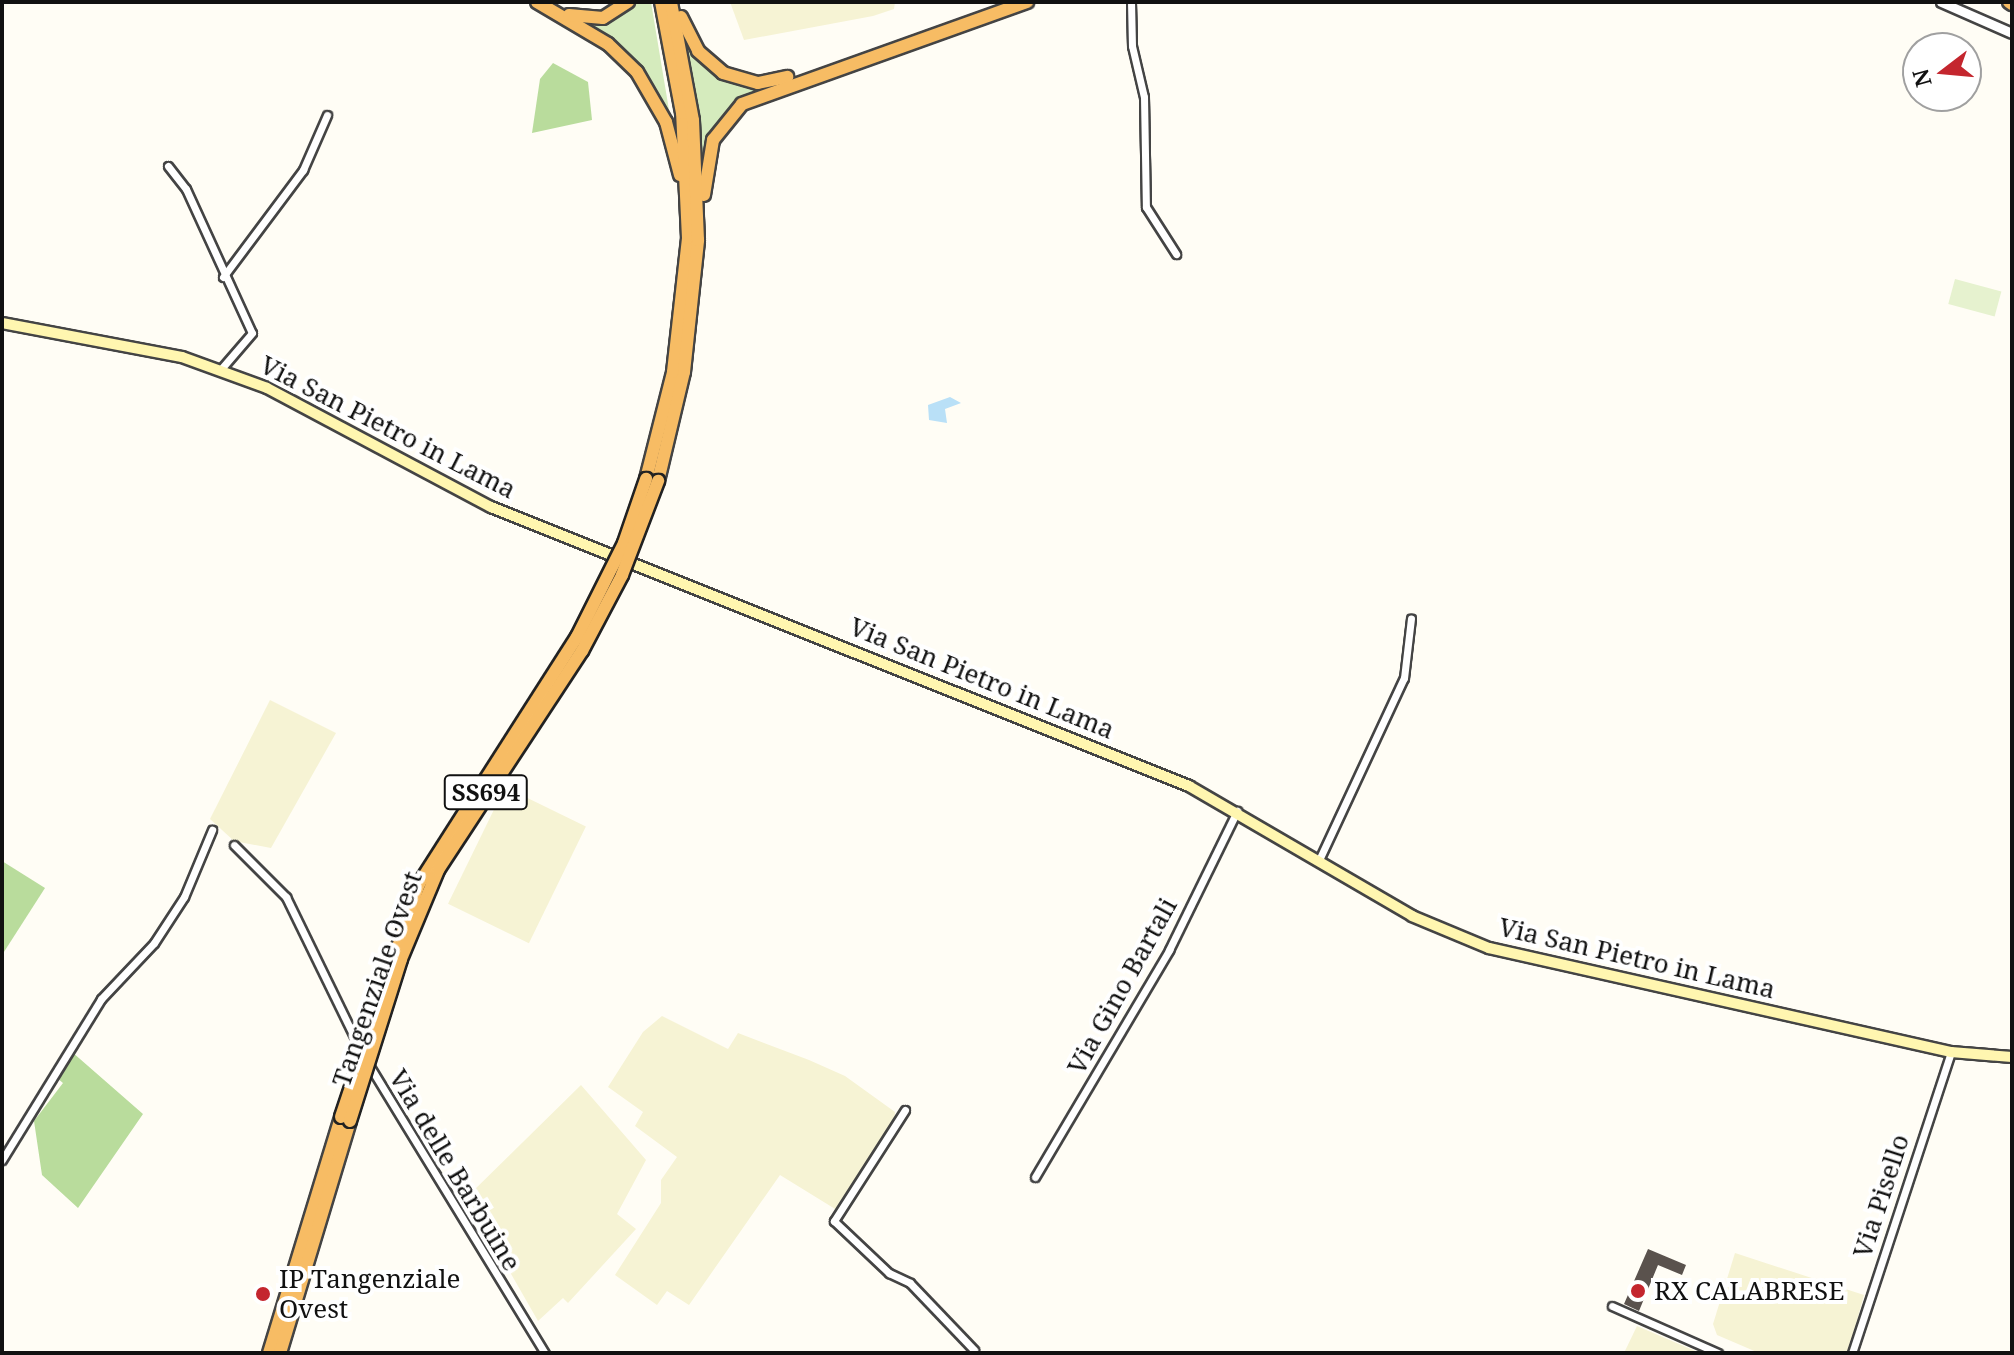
<!DOCTYPE html>
<html>
<head>
<meta charset="utf-8">
<style>
  body { margin:0 }
  #map { position:relative; width:2014px; height:1355px; overflow:hidden; background:#fffdf5; font-family:"Noto Serif",serif }
  div>[style] { position:absolute }
  .farmland>* { inset:0; background:#f6f3d4; transform-origin:0 0 }
  .green>* { inset:0; background:#d5ebbd }
  .forest>* { inset:0; background:#b9dc9c }
  .pitch>* { inset:0; background:#e6f2cf; transform-origin:0 0 }
  .water>* { inset:0; background:#b9e0f7 }
  .building>* { inset:0; background:#5a524d }
  .roads { filter:drop-shadow(2px 0 #444) drop-shadow(-2px 0 #444) drop-shadow(0 2px #444) drop-shadow(0 -2px #444) }
  .minor>* { height:7px; margin:-3.5px; padding:0 3.5px; transform-origin:3.5px; border-radius:3.5px; background:#fff }
  .tertiary>* { height:9px; margin:-4.5px; padding:0 4.5px; transform-origin:4.5px; border-radius:4.5px; background:#fff }
  .secondary>* { height:10px; margin:-5px; padding:0 5px; transform-origin:5px; border-radius:5px; background:#fff6b0 }
  .trunk>* { height:12px; margin:-6px; padding:0 6px; transform-origin:6px; border-radius:6px; background:#f7bc64 }
  .bridges { filter:drop-shadow(2px 0 #222) drop-shadow(-2px 0 #222) drop-shadow(0 2px #222) drop-shadow(0 -2px #222) }
  .trunk-bridge>* { height:12px; margin:-6px; padding:0 6px; transform-origin:6px; border-radius:6px; background:#f7bc64 }
  .dots>* { width:22px; height:22px; translate:-50% -50%; box-sizing:border-box; border:4px solid #fff; border-radius:50% }
  span { translate:-50% -50%; white-space:nowrap; text-align:center; line-height:1.15; -webkit-text-stroke:8px #fff; paint-order:stroke }
  .shield-label span { padding:2px 6px; background:#fff; border:2px solid; border-radius:6px; -webkit-text-stroke-width:0 }
  .shield-label { font-size:24px; color:#111; font-weight:700 }
  .street-label { font-size:26px; color:#111 }
  .poi-label { font-size:26px; color:#111 }
  .left { translate:0 -50%; text-align:left }
  .frame { position:absolute; inset:0; border:4px solid #111; pointer-events:none }
  .north { position:absolute; left:1902px; top:32px; width:80px; height:80px; box-sizing:border-box; background:#fff; border:2px solid #a0a0a0; border-radius:50%; rotate:254deg; font-size:22px; font-weight:700; line-height:32px; text-align:center; color:#111 }
  .north::after { content:''; display:block; margin:auto; width:28px; height:36px; background:#c4262e; clip-path:polygon(50% 0,100% 100%,50% 72%,0 100%) }
</style>
</head>
<body>
<div id="map">
  <div class="farmland">
    <i style="clip-path:polygon(730px 2px,895px 2px,894px 9px,873px 16px,744px 40px)"></i>
    <i style="clip-path:polygon(270px 700px,336px 733px,271px 848px,234px 841px,210px 819px)"></i>
    <i style="left:505px;top:787px;width:90px;height:130px;rotate:26deg"></i>
    <i style="clip-path:polygon(662px 1016px,728px 1049px,738px 1033px,809px 1060px,845px 1076px,895px 1112px,894px 1126px,840px 1212px,780px 1175px,689px 1305px,667px 1291px,657px 1305px,615px 1275px,661px 1203px,661px 1180px,677px 1157px,635px 1126px,643px 1112px,608px 1087px,643px 1032px)"></i>
    <i style="clip-path:polygon(581px 1085px,646px 1160px,617px 1214px,636px 1229px,568px 1303px,563px 1298px,538px 1321px,467px 1197px)"></i>
    <i style="clip-path:polygon(1735px 1253px,1864px 1295px,1848px 1353px,1759px 1353px,1717px 1335px,1713px 1324px)"></i>
    <i style="clip-path:polygon(1637px 1326px,1700px 1353px,1624px 1353px)"></i>
  </div>
  <div class="green">
    <i style="clip-path:polygon(633px 2px,651px 2px,671px 122px,634px 60px,589px 25px,616px 17px)"></i>
    <i style="clip-path:polygon(686px 43px,716px 78px,760px 90px,725px 112px,701px 161px)"></i>
  </div>
  <div class="forest">
    <i style="clip-path:polygon(553px 63px,588px 82px,592px 120px,532px 133px,540px 79px)"></i>
    <i style="clip-path:polygon(2px 861px,45px 888px,2px 955px)"></i>
    <i style="clip-path:polygon(72px 1052px,143px 1114px,78px 1208px,42px 1175px,34px 1121px,63px 1083px,57px 1078px)"></i>
  </div>
  <div class="pitch">
    <i style="left:1955px;top:279px;width:48px;height:26px;rotate:15deg"></i>
  </div>
  <div class="water">
    <i style="clip-path:polygon(950px 397px,961px 403px,945px 409px,947px 423px,929px 420px,928px 405px)"></i>
  </div>
  <div class="building">
    <i style="clip-path:polygon(1648px 1249px,1686px 1265px,1682px 1275px,1658px 1265px,1639px 1311px,1624px 1304px)"></i>
  </div>
  <div class="roads">
    <div class="minor">
      <i style="left:1131px;top:2px;width:44px;rotate:88.7deg"></i>
      <i style="left:1132px;top:46px;width:52px;rotate:76.8deg"></i>
      <i style="left:1144px;top:97px;width:110px;rotate:89deg"></i>
      <i style="left:1146px;top:207px;width:56px;rotate:57.4deg"></i>
      <i style="left:168px;top:166px;width:29px;rotate:52deg"></i>
      <i style="left:186px;top:189px;width:158px;rotate:65.4deg"></i>
      <i style="left:252px;top:333px;width:48px;rotate:130.7deg"></i>
      <i style="left:223px;top:277px;width:134px;rotate:-53.2deg"></i>
      <i style="left:303px;top:170px;width:60px;rotate:-66.4deg"></i>
      <i style="left:234px;top:845px;width:74px;rotate:45deg"></i>
      <i style="left:286px;top:897px;width:176px;rotate:64deg"></i>
      <i style="left:1319px;top:860px;width:201px;rotate:-65deg"></i>
      <i style="left:1404px;top:678px;width:60px;rotate:-83.3deg"></i>
      <i style="left:369px;top:1065px;width:338px;rotate:58.6deg"></i>
      <i style="left:905px;top:1110px;width:132px;rotate:122.6deg"></i>
      <i style="left:834px;top:1221px;width:76px;rotate:43.4deg"></i>
      <i style="left:889px;top:1273px;width:23px;rotate:25deg"></i>
      <i style="left:910px;top:1283px;width:93px;rotate:46.3deg"></i>
      <i style="left:2px;top:1160px;width:189px;rotate:-58.4deg"></i>
      <i style="left:101px;top:999px;width:77px;rotate:-46.6deg"></i>
      <i style="left:154px;top:943px;width:55px;rotate:-56.9deg"></i>
      <i style="left:184px;top:897px;width:73px;rotate:-67.3deg"></i>
      <i style="left:1035px;top:1177px;width:264px;rotate:-59.4deg"></i>
      <i style="left:1169px;top:950px;width:155px;rotate:-63.9deg"></i>
      <i style="left:1612px;top:1306px;width:116px;rotate:23.9deg"></i>
      <i style="left:1852px;top:1353px;width:317px;rotate:-71.8deg"></i>
    </div>
    <div class="tertiary">
      <i style="left:1941px;top:2px;width:77px;rotate:23.6deg"></i>
    </div>
    <div class="secondary">
      <i style="left:2px;top:323px;width:183px;rotate:10.7deg"></i>
      <i style="left:182px;top:357px;width:90px;rotate:20deg"></i>
      <i style="left:267px;top:388px;width:254px;rotate:28deg"></i>
      <i style="left:491px;top:507px;width:752px;rotate:21.79deg"></i>
      <i style="left:1189px;top:786px;width:258px;rotate:30.2deg"></i>
      <i style="left:1412px;top:916px;width:83px;rotate:22.6deg"></i>
      <i style="left:1489px;top:948px;width:474px;rotate:12.7deg"></i>
      <i style="left:1951px;top:1052px;width:61px;rotate:4.7deg"></i>
    </div>
    <div class="trunk">
      <i style="left:537px;top:2px;width:82px;rotate:30.6deg"></i>
      <i style="left:608px;top:44px;width:40px;rotate:44deg"></i>
      <i style="left:637px;top:72px;width:58px;rotate:59.9deg"></i>
      <i style="left:666px;top:122px;width:55px;rotate:75.2deg"></i>
      <i style="left:2009px;top:2px;width:4px;rotate:34deg"></i>
      <i style="left:569px;top:15px;width:34px;rotate:5deg"></i>
      <i style="left:603px;top:18px;width:30px;rotate:-33deg"></i>
      <i style="left:681px;top:17px;width:38px;rotate:63deg"></i>
      <i style="left:698px;top:51px;width:33px;rotate:41deg"></i>
      <i style="left:723px;top:73px;width:36px;rotate:16deg"></i>
      <i style="left:758px;top:83px;width:30px;rotate:-12deg"></i>
      <i style="left:704px;top:195px;width:56px;rotate:-80.7deg"></i>
      <i style="left:713px;top:140px;width:46px;rotate:-51.1deg"></i>
      <i style="left:742px;top:104px;width:303px;rotate:-19.7deg"></i>
      <i style="left:646px;top:479px;width:110px;rotate:-75.8deg"></i>
      <i style="left:673px;top:372px;width:135px;rotate:-83.6deg"></i>
      <i style="left:688px;top:238px;width:125px;rotate:-92.7deg"></i>
      <i style="left:682px;top:113px;width:113px;rotate:-100.7deg"></i>
      <i style="left:658px;top:481px;width:112px;rotate:-76.6deg"></i>
      <i style="left:684px;top:372px;width:133px;rotate:-83.9deg"></i>
      <i style="left:698px;top:240px;width:120px;rotate:-92.4deg"></i>
      <i style="left:693px;top:120px;width:120px;rotate:-100.6deg"></i>
      <i style="left:269px;top:1353px;width:247px;rotate:-73deg"></i>
      <i style="left:280px;top:1353px;width:242px;rotate:-73.2deg"></i>
    </div>
  </div>
  <div class="bridges">
    <div class="trunk-bridge">
      <i style="left:341px;top:1117px;width:246px;rotate:-71.5deg"></i>
      <i style="left:419px;top:884px;width:293px;rotate:-57.4deg"></i>
      <i style="left:577px;top:637px;width:105px;rotate:-63.4deg"></i>
      <i style="left:624px;top:543px;width:68px;rotate:-71deg"></i>
      <i style="left:350px;top:1121px;width:170px;rotate:-72.5deg"></i>
      <i style="left:401px;top:959px;width:96px;rotate:-67.4deg"></i>
      <i style="left:438px;top:870px;width:262px;rotate:-56.7deg"></i>
      <i style="left:582px;top:651px;width:86px;rotate:-62.2deg"></i>
      <i style="left:622px;top:575px;width:101px;rotate:-69deg"></i>
    </div>
  </div>
  <div class="dots">
    <i style="left:1638px;top:1291px;background:#c4262e"></i>
    <i style="left:263px;top:1294px;background:#c4262e"></i>
  </div>
  <div class="shield-label">
    <span style="left:486px;top:792px">SS694</span>
  </div>
  <div class="street-label">
    <span style="left:388px;top:427px;rotate:27deg">Via San Pietro in Lama</span>
    <span style="left:982px;top:678px;rotate:22deg">Via San Pietro in Lama</span>
    <span style="left:1637px;top:958px;rotate:13deg">Via San Pietro in Lama</span>
    <span style="left:377px;top:979px;rotate:-71deg">Tangenziale Ovest</span>
    <span style="left:1122px;top:986px;rotate:-61deg">Via Gino Bartali</span>
    <span style="left:455px;top:1170px;rotate:59deg">Via delle Barbuine</span>
    <span style="left:1881px;top:1196px;rotate:-72deg">Via Pisello</span>
  </div>
  <div class="poi-label">
    <span class="left" style="left:279px;top:1294px">IP Tangenziale<br>Ovest</span>
    <span class="left" style="left:1654px;top:1291px">RX CALABRESE</span>
  </div>
  <div class="frame"></div>
  <div class="north">N</div>
</div>
</body>
</html>
